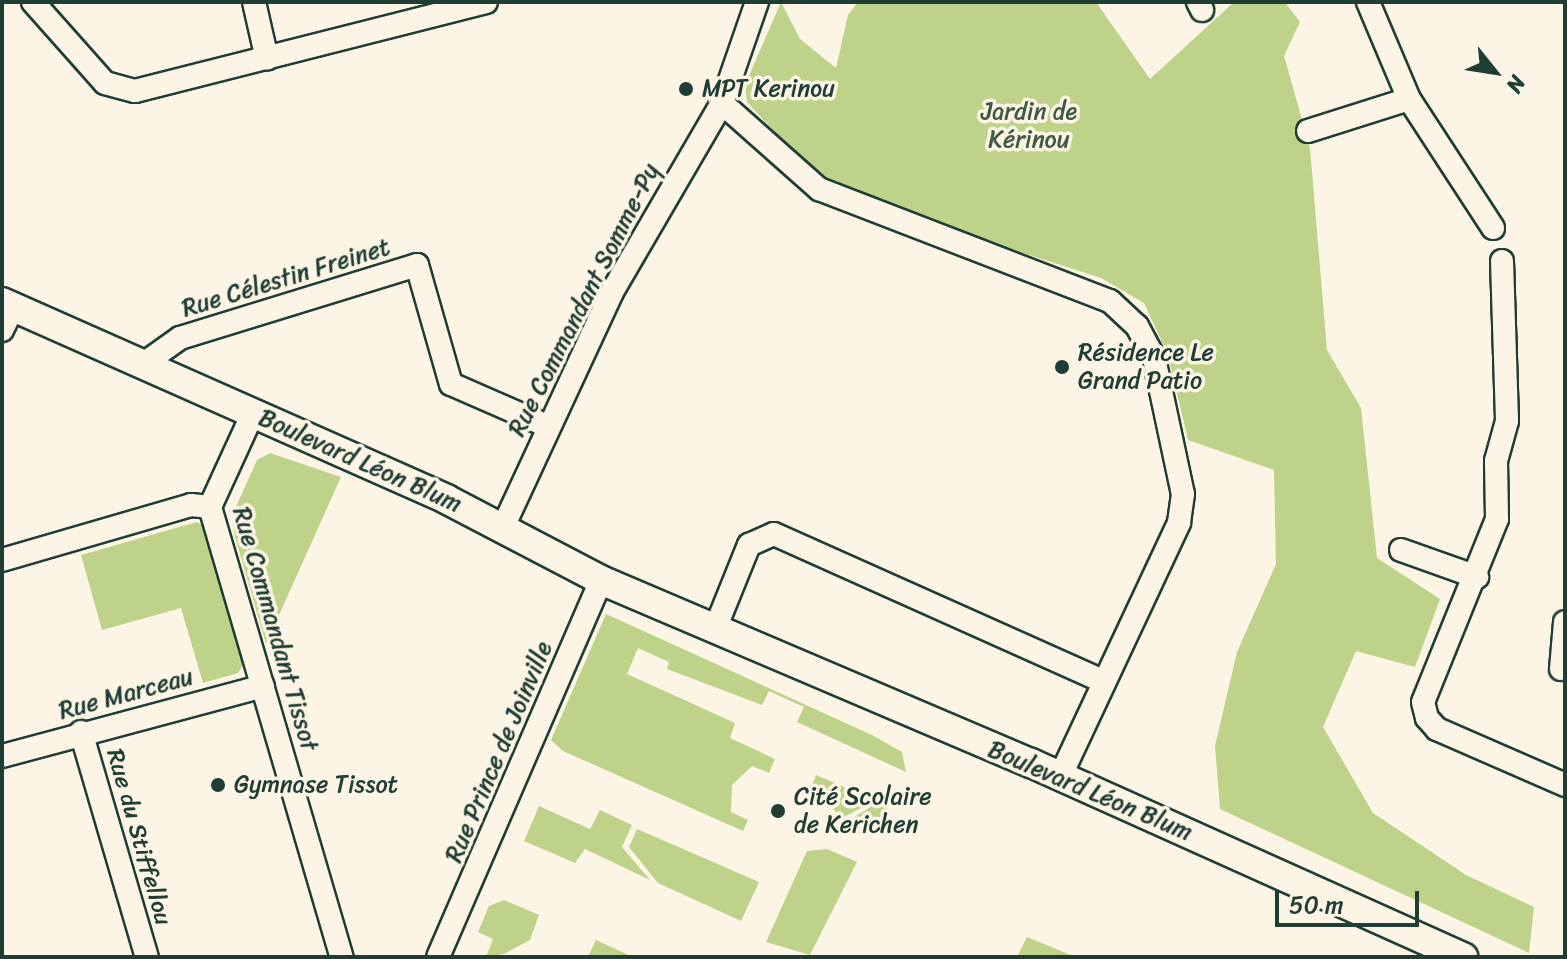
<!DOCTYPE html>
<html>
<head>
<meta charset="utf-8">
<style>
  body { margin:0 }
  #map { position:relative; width:1567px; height:959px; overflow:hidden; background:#fcf5e5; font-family:Sriracha,sans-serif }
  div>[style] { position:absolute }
  .green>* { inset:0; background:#bed389 }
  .roads { filter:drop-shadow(2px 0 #1f3d34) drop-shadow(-2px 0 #1f3d34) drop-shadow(0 2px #1f3d34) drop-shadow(0 -2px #1f3d34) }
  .minor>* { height:22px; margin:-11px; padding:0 11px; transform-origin:11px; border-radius:11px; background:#fcf5e5 }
  .major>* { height:28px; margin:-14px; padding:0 14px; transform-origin:14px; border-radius:14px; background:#fcf5e5 }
  .dots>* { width:22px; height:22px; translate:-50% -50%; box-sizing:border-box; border:4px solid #fcf5e5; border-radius:50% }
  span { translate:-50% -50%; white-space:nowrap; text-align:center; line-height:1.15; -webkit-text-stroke:7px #fcf5e5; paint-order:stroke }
  .poi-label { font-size:24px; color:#1f3d34 }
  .left { translate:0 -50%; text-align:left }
  .park-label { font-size:24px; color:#3f5b45 }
  .street-label { font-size:24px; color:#1f3d34 }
  .frame { position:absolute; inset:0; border:4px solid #1f3d34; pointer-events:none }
  .north { position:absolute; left:1455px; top:32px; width:80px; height:80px; -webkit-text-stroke:6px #fcf5e5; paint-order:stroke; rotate:120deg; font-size:22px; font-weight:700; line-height:32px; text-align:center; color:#1f3d34 }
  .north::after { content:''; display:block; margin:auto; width:28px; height:36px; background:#1f3d34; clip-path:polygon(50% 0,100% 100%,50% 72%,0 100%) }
  .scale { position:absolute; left:1275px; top:891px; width:144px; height:36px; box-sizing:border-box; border:4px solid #1f3d34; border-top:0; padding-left:10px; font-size:24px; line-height:28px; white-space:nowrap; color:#1f3d34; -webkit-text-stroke:6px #fcf5e5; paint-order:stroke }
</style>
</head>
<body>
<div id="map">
  <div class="green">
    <i style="clip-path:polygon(781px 2px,800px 39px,836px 68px,848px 15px,858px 2px,1096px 2px,1150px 79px,1234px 2px,1285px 2px,1300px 22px,1284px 56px,1310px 148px,1327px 350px,1361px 408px,1377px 558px,1440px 599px,1415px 667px,1356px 651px,1323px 727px,1373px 813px,1466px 875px,1534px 907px,1529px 953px,1220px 809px,1215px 746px,1237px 652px,1276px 564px,1274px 470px,1188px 440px,1168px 355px,1144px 303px,1101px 278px,861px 201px,816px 178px,747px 102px,745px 85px)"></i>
    <i style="clip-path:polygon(270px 453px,341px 477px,266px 644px,234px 533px,235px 509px,257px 460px)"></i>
    <i style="clip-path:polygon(197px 522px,204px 526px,243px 665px,238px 673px,203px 683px,181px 608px,102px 630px,81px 555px)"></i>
    <i style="clip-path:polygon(606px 614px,872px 735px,902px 752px,906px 772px,797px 722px,804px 707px,769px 691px,762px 705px,667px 669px,669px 662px,638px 648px,627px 674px,735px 723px,730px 738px,775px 759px,769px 773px,752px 766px,732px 785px,731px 812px,748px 820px,743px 831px,563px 751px,551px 740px)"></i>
    <i style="clip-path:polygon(816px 775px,866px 796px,863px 807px,840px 819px,830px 803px,806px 800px)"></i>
    <i style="clip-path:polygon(878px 796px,891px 801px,878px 830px,862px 835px,841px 825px,869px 808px)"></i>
    <i style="clip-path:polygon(539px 806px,590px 829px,600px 810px,632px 825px,622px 847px,650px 880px,585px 849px,575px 863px,524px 841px)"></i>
    <i style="clip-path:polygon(637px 829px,759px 882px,741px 921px,658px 883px,629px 847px)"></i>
    <i style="clip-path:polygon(827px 849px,857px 862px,810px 955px,766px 942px,807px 851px)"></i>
    <i style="clip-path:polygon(504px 900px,539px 915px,530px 940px,504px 954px,486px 957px,493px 939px,478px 932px,489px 906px)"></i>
    <i style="clip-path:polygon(1027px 937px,1073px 956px,1017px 957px)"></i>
    <i style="clip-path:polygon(596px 940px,633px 957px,588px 957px)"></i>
  </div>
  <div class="roads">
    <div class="minor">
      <i style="left:33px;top:2px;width:108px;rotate:48.4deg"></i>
      <i style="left:105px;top:83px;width:31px;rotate:15deg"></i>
      <i style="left:135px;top:91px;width:362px;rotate:-14.2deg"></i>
      <i style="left:254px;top:2px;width:58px;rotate:77.2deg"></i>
      <i style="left:1198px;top:2px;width:9px;rotate:63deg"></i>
      <i style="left:1368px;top:2px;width:105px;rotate:67.1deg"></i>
      <i style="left:1409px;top:99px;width:154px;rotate:56.9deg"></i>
      <i style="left:722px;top:103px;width:130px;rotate:41.6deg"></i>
      <i style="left:819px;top:189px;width:312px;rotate:21.1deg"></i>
      <i style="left:1110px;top:301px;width:37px;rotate:43deg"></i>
      <i style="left:1137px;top:326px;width:36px;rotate:62deg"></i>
      <i style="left:1154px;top:358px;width:139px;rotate:78deg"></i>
      <i style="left:1183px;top:494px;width:29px;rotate:98deg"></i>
      <i style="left:1179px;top:523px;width:280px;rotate:115.1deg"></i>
      <i style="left:1308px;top:131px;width:106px;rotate:-17.6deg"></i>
      <i style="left:1502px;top:261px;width:160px;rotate:88.2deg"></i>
      <i style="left:1507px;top:421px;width:41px;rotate:105.4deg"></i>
      <i style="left:1496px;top:461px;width:58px;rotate:89deg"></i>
      <i style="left:1497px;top:519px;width:197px;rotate:112deg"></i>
      <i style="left:1423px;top:702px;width:16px;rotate:76deg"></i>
      <i style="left:1427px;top:718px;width:15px;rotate:48deg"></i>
      <i style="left:1437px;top:729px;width:140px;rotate:23.6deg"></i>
      <i style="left:2px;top:330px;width:25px;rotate:-64deg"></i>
      <i style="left:142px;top:365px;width:47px;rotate:-35.4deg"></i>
      <i style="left:180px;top:338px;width:248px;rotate:-17.1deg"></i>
      <i style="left:417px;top:265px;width:124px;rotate:74.1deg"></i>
      <i style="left:451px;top:384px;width:105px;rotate:23.6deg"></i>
      <i style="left:253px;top:413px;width:103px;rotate:114.6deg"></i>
      <i style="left:210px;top:507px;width:469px;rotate:73.7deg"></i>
      <i style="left:503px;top:527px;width:259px;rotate:-65.1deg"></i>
      <i style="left:612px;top:292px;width:219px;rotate:-59.8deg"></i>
      <i style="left:722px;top:103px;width:107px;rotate:-70.9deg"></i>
      <i style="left:1401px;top:550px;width:81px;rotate:19.6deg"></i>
      <i style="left:2px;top:560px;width:197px;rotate:-16.2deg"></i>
      <i style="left:191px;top:505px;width:19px;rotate:6deg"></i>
      <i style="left:715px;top:629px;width:91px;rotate:-68deg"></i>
      <i style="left:749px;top:545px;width:27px;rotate:-24deg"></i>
      <i style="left:774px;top:534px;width:359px;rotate:24.1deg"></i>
      <i style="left:1561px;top:669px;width:47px;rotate:-85.1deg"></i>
      <i style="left:81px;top:732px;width:234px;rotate:73.7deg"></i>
      <i style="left:2px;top:756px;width:270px;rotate:-15deg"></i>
      <i style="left:438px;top:957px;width:411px;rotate:-66.6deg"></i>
    </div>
    <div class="major">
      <i style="left:2px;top:302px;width:486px;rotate:23.9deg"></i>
      <i style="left:446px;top:499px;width:175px;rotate:27.6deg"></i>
      <i style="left:601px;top:580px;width:467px;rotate:23.1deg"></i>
      <i style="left:1031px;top:763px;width:474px;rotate:24.2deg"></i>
    </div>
  </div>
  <div class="dots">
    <i style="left:686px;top:89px;background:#1f3d34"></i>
    <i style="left:1062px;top:367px;background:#1f3d34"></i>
    <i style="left:218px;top:785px;background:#1f3d34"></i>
    <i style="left:778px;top:811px;background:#1f3d34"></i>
  </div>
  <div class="poi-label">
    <span class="left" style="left:702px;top:89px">MPT Kerinou</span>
    <span class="left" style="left:1078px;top:367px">Résidence Le<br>Grand Patio</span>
    <span class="left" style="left:234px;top:785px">Gymnase Tissot</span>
    <span class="left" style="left:794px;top:811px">Cité Scolaire<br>de Kerichen</span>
  </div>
  <div class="park-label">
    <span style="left:1029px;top:126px">Jardin de<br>Kérinou</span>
  </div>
  <div class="street-label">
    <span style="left:286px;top:278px;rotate:-17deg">Rue Célestin Freinet</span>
    <span style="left:584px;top:300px;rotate:-63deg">Rue Commandant Somme-Py</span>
    <span style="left:360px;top:461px;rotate:24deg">Boulevard Léon Blum</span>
    <span style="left:275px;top:629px;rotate:74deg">Rue Commandant Tissot</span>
    <span style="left:126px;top:694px;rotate:-15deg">Rue Marceau</span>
    <span style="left:499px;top:752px;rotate:-67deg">Rue Prince de Joinville</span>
    <span style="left:1090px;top:791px;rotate:23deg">Boulevard Léon Blum</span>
    <span style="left:139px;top:837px;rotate:74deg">Rue du Stiffellou</span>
  </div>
  <div class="frame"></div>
  <div class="north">N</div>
  <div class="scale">50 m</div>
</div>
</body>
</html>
